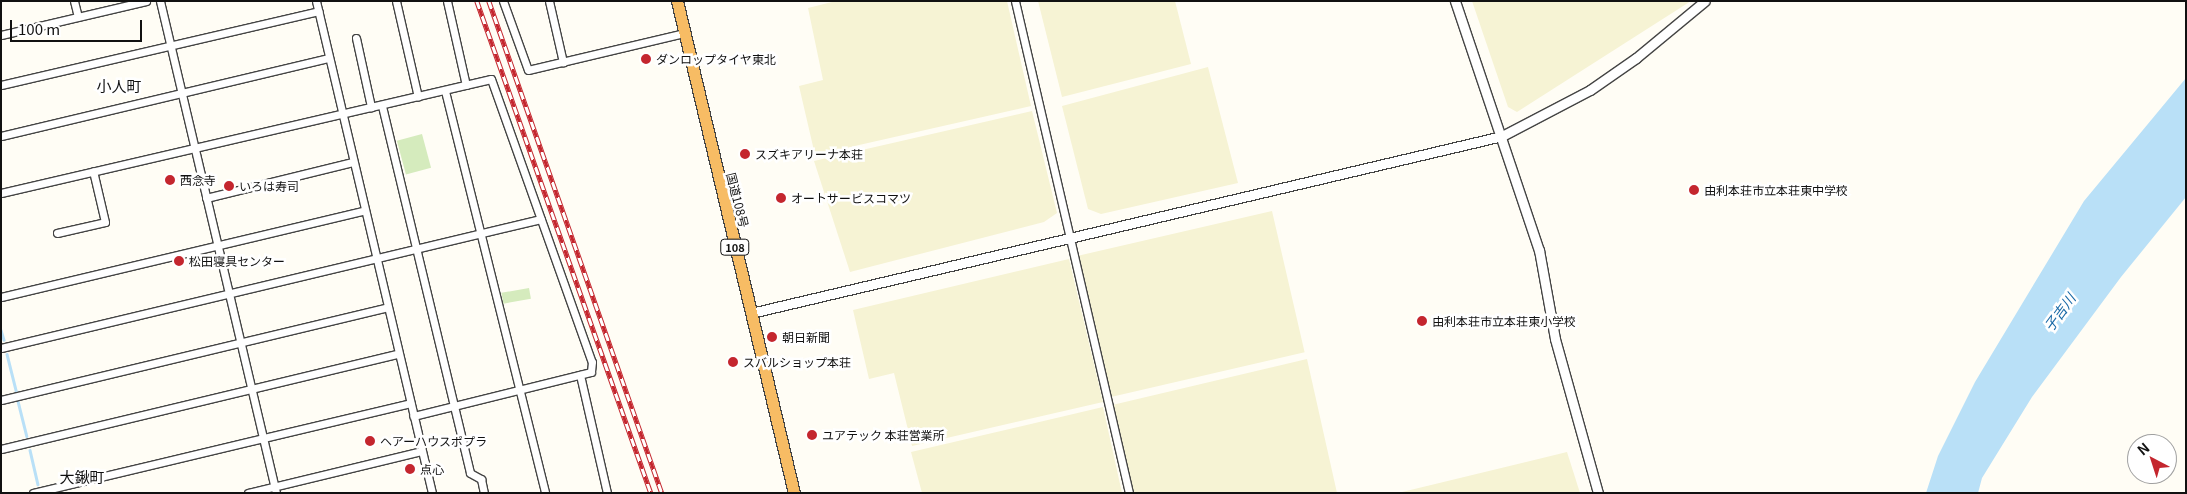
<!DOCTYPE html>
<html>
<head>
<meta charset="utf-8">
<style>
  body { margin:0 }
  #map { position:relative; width:2187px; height:494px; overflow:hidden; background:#fffdf5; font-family:Georgia,"Noto Sans JP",serif }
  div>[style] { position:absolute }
  .farmland>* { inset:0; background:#f6f3d4; transform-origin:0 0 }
  .green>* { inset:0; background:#d5ebbd; transform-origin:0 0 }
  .water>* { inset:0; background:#b9e0f7 }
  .stream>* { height:2.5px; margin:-1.25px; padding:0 1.25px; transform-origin:1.25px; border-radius:1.25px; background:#b9e0f7 }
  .roads { filter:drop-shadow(1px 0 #444) drop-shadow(-1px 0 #444) drop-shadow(0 1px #444) drop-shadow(0 -1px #444) }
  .minor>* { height:7px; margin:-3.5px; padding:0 3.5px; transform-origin:3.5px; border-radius:3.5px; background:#fff }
  .tertiary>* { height:9px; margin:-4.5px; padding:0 4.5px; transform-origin:4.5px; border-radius:4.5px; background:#fff }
  .trunk>* { height:11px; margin:-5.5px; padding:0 5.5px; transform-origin:5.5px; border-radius:5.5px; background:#f7bc64 }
  .rail>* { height:4.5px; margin-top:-2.25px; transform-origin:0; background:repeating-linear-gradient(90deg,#fff 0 8px,#c4262e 0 16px); box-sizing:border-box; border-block:1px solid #c4262e }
  .dots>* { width:14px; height:14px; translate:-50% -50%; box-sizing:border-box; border:2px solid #fff; border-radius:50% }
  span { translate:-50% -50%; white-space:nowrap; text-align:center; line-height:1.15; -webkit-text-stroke:5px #fff; paint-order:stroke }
  .shield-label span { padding:1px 4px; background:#fff; border:1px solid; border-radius:4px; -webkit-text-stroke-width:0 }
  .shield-label { font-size:11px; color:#111; font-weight:700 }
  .poi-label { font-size:12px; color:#111 }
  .left { translate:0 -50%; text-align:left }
  .street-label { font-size:12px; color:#111 }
  .water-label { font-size:14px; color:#1768a6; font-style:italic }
  .quarter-label { font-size:15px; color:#111 }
  .frame { position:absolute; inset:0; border:2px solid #111; pointer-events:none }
  .north { position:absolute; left:2127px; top:434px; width:50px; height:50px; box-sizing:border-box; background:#fff; border:1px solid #a0a0a0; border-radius:50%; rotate:320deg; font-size:14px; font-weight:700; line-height:20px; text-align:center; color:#111 }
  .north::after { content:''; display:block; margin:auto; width:18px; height:22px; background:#c4262e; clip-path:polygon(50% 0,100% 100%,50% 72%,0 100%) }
  .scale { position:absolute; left:10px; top:20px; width:132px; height:22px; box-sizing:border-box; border:2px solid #111; border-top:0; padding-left:6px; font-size:15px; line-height:18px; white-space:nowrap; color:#111; -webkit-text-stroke:4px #fff; paint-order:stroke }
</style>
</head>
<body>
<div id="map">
  <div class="farmland">
    <i style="clip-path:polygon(836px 1px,1007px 1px,1031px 106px,815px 155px,799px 86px,823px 80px,808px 8px)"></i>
    <i style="clip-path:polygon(1038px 1px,1175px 1px,1191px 64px,1062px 97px)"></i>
    <i style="clip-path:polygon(1472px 1px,1691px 1px,1517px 112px,1508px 107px)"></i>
    <i style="clip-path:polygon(1208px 67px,1238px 183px,1101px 214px,1088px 209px,1062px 106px)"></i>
    <i style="clip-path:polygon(1032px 111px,1057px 213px,1044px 222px,850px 272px,814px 161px)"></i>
    <i style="left:1272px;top:211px;width:145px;height:201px;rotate:77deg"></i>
    <i style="clip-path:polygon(1069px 259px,1103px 402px,912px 446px,894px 373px,869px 379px,853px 310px)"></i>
    <i style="clip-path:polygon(1307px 359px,1337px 493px,1129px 493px,1108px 406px)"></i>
    <i style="clip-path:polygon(1103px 407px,1122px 493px,922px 493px,911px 452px)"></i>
    <i style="clip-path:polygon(1567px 452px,1580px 493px,1398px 493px)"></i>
  </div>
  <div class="green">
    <i style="left:422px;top:134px;width:35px;height:26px;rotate:75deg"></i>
    <i style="left:529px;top:288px;width:11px;height:28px;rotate:80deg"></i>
  </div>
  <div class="water">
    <i style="clip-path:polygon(2186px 78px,2186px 197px,2121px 277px,2032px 397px,1982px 478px,1978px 493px,1926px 493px,1938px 456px,1975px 382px,2084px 201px)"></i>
  </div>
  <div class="stream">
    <i style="left:1px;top:330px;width:10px;rotate:73deg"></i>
    <i style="left:7px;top:354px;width:38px;rotate:76deg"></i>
    <i style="left:18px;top:401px;width:36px;rotate:76deg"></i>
    <i style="left:30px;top:450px;width:35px;rotate:77deg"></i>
  </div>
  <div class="roads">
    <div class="minor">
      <i style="left:74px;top:1px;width:16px;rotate:76deg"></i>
      <i style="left:160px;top:1px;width:505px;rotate:76.73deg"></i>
      <i style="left:316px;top:1px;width:505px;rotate:76.73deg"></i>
      <i style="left:396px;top:1px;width:98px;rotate:77.1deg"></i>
      <i style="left:447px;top:1px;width:86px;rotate:77.3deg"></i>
      <i style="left:503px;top:1px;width:73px;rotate:70.1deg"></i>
      <i style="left:528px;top:70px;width:160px;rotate:-13.3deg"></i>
      <i style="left:549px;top:1px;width:63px;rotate:77.1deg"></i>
      <i style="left:1015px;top:1px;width:505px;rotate:76.95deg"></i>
      <i style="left:1px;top:35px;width:149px;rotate:-13.2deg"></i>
      <i style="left:356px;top:38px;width:71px;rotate:77.7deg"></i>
      <i style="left:1px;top:85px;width:326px;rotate:-13.1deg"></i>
      <i style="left:445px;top:91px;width:414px;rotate:76deg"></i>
      <i style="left:382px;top:106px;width:377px;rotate:76.5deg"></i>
      <i style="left:470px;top:473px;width:13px;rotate:29deg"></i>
      <i style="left:481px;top:479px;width:14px;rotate:78deg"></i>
      <i style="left:1px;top:136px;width:337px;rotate:-13.4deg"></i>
      <i style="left:1px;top:193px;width:503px;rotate:-13.1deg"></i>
      <i style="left:491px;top:79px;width:300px;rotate:70.4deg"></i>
      <i style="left:592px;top:362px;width:10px;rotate:96deg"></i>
      <i style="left:591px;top:372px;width:183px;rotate:166.1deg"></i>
      <i style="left:206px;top:198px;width:151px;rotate:-13.8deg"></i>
      <i style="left:57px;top:233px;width:49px;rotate:-12.9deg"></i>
      <i style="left:105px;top:222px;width:52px;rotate:-103.2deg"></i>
      <i style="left:1px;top:297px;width:374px;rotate:-13.4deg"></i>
      <i style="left:1px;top:348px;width:555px;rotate:-13.44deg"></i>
      <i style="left:580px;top:375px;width:121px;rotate:77.1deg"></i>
      <i style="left:1px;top:400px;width:397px;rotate:-13.5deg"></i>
      <i style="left:1px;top:449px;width:408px;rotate:-13.5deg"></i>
      <i style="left:33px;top:493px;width:388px;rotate:-13.4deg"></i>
      <i style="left:248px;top:493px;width:178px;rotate:-13.6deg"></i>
    </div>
    <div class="tertiary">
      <i style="left:1455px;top:1px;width:263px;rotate:71.4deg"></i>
      <i style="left:1539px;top:250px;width:90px;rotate:79.8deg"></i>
      <i style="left:1555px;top:339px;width:160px;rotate:74.4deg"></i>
      <i style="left:751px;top:313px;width:772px;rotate:-13.26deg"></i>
      <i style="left:1502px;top:136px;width:99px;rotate:-27.6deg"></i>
      <i style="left:1590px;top:90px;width:56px;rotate:-34.8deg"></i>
      <i style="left:1636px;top:58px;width:89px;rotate:-39.6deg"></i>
    </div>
    <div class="trunk">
      <i style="left:677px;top:1px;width:506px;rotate:76.62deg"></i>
    </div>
  </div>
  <div class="rail">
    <i style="left:477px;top:1px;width:522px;rotate:70.52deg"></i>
    <i style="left:489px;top:1px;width:522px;rotate:70.63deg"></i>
  </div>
  <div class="dots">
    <i style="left:646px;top:59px;background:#c4262e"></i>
    <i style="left:745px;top:154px;background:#c4262e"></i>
    <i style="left:170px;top:180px;background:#c4262e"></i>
    <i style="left:229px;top:186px;background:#c4262e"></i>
    <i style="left:1694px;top:190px;background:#c4262e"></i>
    <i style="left:781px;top:198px;background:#c4262e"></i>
    <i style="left:179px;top:261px;background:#c4262e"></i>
    <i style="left:1422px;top:321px;background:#c4262e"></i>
    <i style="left:772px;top:337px;background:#c4262e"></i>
    <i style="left:733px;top:362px;background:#c4262e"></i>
    <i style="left:812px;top:435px;background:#c4262e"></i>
    <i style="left:370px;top:441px;background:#c4262e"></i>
    <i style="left:410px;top:469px;background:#c4262e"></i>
  </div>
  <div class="shield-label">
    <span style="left:735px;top:247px">108</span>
  </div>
  <div class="poi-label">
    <span class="left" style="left:656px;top:59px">ダンロップタイヤ東北</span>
    <span class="left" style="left:755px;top:154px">スズキアリーナ本荘</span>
    <span class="left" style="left:180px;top:180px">西念寺</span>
    <span class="left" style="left:239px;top:186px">いろは寿司</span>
    <span class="left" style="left:1704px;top:190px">由利本荘市立本荘東中学校</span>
    <span class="left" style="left:791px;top:198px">オートサービスコマツ</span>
    <span class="left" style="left:189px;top:261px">松田寝具センター</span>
    <span class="left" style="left:1432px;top:321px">由利本荘市立本荘東小学校</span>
    <span class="left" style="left:782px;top:337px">朝日新聞</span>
    <span class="left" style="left:743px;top:362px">スバルショップ本荘</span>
    <span class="left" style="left:822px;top:435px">ユアテック 本荘営業所</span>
    <span class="left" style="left:380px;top:441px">ヘアーハウスポプラ</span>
    <span class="left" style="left:420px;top:469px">点心</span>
  </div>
  <div class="street-label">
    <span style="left:738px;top:200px;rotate:76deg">国道108号</span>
  </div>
  <div class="water-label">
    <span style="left:2059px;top:312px;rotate:-54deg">子吉川</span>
  </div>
  <div class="quarter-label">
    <span style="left:119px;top:86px">小人町</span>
    <span style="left:82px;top:477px">大鍬町</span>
  </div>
  <div class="frame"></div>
  <div class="north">N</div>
  <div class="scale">100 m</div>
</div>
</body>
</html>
